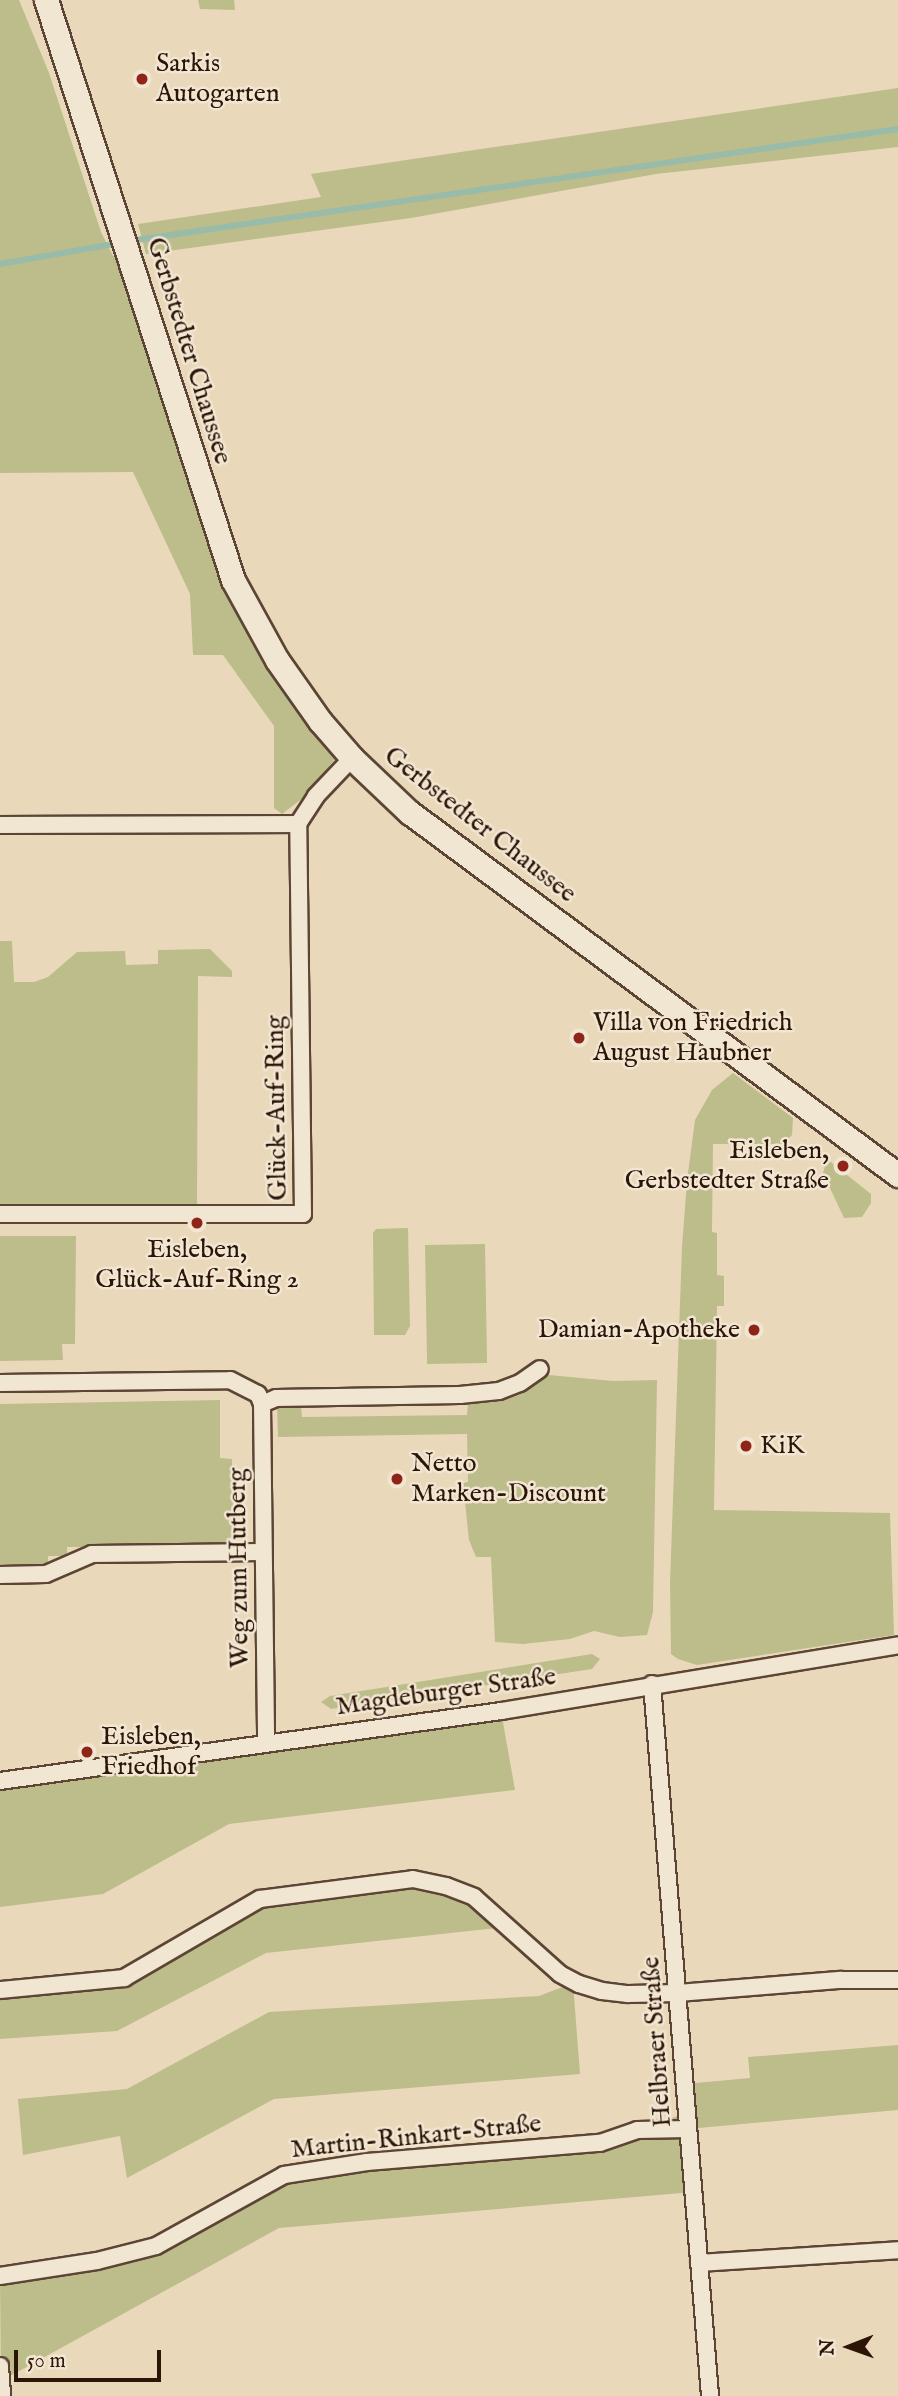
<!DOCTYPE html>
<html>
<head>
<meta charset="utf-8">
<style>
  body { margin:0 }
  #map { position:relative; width:898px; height:2396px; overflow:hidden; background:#ead8ba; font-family:"IM FELL English",serif }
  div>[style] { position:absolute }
  .green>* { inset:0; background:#bdbc8b; transform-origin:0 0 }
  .stream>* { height:6px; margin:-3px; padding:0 3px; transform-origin:3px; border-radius:3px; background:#9ba }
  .roads { filter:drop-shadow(2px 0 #5c4534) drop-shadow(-2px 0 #5c4534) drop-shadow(0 2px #5c4534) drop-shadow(0 -2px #5c4534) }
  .street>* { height:16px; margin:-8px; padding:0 8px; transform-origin:8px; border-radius:8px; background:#f1e6d2 }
  .secondary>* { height:23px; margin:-11.5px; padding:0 11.5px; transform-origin:11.5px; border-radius:11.5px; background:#f1e6d2 }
  .dots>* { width:19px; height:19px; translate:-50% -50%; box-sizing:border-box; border:4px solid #f1e6d2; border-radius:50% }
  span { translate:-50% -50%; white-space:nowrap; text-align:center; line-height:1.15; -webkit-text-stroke:5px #f1e6d2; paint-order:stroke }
  .poi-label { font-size:26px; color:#2c1407 }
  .left { translate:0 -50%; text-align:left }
  .right { translate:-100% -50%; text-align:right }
  .street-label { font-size:26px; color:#2c1407 }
  .north { position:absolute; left:814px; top:2312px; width:70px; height:70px; -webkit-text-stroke:5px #f1e6d2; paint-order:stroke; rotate:269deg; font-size:19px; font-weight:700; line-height:28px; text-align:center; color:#2c1407 }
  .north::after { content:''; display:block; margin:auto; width:24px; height:32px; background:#2c1407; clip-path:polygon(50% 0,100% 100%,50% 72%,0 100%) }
  .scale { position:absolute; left:14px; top:2350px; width:147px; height:32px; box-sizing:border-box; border:4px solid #2c1407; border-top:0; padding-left:9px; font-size:21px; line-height:24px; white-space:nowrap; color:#2c1407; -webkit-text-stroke:5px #f1e6d2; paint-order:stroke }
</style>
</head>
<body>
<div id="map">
  <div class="green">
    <i style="clip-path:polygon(0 0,19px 0,49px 73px,101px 232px,113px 256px,118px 255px,223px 577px,333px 748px,334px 760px,304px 797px,282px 814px,274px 808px,274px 726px,223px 655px,193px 655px,190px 594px,133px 472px,0 473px)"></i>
    <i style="clip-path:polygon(198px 0,234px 0,235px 10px,200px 9px)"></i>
    <i style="clip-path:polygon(898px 88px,898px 147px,656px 174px,411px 218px,146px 254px,138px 224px,321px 197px,311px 174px)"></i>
    <i style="clip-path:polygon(0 941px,12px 941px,14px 982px,34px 982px,48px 977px,77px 952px,125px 951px,126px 965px,158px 964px,158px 950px,210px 949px,232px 971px,232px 977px,198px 976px,197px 1207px,0 1208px)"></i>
    <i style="clip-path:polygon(733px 1073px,793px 1118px,792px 1135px,783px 1144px,713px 1144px,712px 1232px,717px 1233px,717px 1275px,724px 1276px,724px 1306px,717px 1306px,714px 1510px,890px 1513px,894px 1635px,697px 1665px,678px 1659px,671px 1654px,670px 1583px,682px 1247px,687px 1181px,695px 1120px,712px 1090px)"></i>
    <i style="clip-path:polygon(827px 1159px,871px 1194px,871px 1203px,862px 1217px,844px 1218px,823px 1173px)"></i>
    <i style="clip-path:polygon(408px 1228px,410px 1326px,405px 1335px,374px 1335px,373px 1233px,376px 1229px)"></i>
    <i style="clip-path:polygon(0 1236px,76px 1236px,75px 1344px,62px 1344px,63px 1360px,0 1361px)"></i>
    <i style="left:485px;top:1244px;width:119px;height:60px;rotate:89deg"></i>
    <i style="clip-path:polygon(549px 1375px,613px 1381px,657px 1380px,653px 1612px,647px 1635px,620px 1637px,594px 1631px,570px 1639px,523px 1644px,495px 1642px,491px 1557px,476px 1557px,469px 1540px,463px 1483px,468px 1482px,467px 1434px,278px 1437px,277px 1405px,301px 1405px,302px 1417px,467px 1415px,468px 1403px,497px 1402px,519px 1395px)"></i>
    <i style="clip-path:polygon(220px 1400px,220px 1458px,232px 1459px,234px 1546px,67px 1547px,67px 1556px,48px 1556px,48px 1567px,0 1568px,0 1404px)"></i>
    <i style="clip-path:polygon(592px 1654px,600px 1659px,592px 1669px,331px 1709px,321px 1702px,330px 1696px)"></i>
    <i style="clip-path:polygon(501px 1711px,515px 1790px,229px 1824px,103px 1894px,0 1907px,0 1781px)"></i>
    <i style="clip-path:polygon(413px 1879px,446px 1886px,506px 1927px,266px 1953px,117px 2031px,0 2039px,0 1990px,106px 1980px,260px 1899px)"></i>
    <i style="clip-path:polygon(573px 1983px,580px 2074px,274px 2099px,127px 2178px,120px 2136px,23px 2155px,18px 2099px,127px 2089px,269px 2012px,539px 1996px)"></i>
    <i style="clip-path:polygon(898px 2045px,898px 2110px,688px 2129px,693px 2192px,279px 2228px,1px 2381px,0 2276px,156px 2246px,284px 2175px,600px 2143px,686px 2113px,685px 2084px,750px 2078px,748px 2057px)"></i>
  </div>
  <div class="stream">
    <i style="left:129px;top:241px;width:777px;rotate:-8.29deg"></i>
    <i style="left:0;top:264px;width:121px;rotate:-10deg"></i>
  </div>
  <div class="roads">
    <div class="street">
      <i style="left:0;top:825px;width:298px;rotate:-0.2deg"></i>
      <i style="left:0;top:1214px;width:303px"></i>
      <i style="left:303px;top:1214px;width:390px;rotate:-90.7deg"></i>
      <i style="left:298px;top:824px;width:33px;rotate:-57deg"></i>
      <i style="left:316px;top:796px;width:52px;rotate:-46.5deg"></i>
      <i style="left:0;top:1383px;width:230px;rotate:-0.7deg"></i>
      <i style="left:230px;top:1380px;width:31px;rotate:27deg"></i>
      <i style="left:258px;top:1394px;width:11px;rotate:68deg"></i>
      <i style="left:262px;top:1404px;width:338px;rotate:89.3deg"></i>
      <i style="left:262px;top:1404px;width:15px;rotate:-23deg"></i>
      <i style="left:276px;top:1398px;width:184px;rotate:-0.9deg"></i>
      <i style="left:460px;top:1395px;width:39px;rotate:-6deg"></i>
      <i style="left:499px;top:1391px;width:22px;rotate:-21deg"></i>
      <i style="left:520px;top:1383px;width:24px;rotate:-35deg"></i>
      <i style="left:0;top:1575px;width:46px;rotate:-1.2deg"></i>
      <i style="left:46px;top:1574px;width:50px;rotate:-23.5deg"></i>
      <i style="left:92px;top:1554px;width:171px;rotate:-0.7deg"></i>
      <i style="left:652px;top:1684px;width:714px;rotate:85.34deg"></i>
      <i style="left:0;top:1781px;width:506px;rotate:-7.95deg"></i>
      <i style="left:501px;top:1711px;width:402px;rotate:-9.4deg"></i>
      <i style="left:0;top:1990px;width:125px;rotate:-5.5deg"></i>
      <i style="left:124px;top:1978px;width:157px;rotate:-30.2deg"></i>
      <i style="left:260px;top:1899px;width:154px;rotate:-7.4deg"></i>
      <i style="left:413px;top:1879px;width:34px;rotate:12deg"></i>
      <i style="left:446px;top:1886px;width:30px;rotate:21deg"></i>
      <i style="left:474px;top:1897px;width:115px;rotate:41.8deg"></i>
      <i style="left:560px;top:1974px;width:21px;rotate:28deg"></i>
      <i style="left:579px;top:1984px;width:24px;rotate:17deg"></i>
      <i style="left:602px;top:1991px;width:26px;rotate:7deg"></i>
      <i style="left:628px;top:1994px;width:50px;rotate:-1.1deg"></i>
      <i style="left:678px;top:1993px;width:164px;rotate:-4.6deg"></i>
      <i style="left:841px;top:1980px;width:57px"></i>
      <i style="left:699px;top:2263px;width:199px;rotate:-3.7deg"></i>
      <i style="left:0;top:2276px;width:98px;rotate:-8.8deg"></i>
      <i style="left:97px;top:2261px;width:61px;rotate:-14.3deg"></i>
      <i style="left:156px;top:2246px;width:146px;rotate:-29deg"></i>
      <i style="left:284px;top:2175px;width:84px;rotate:-8.9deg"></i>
      <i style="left:367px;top:2162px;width:234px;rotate:-4.7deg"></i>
      <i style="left:600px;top:2143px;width:39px;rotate:-19deg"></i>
      <i style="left:637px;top:2130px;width:51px;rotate:-1.1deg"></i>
      <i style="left:0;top:2366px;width:30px;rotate:86deg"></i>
    </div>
    <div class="secondary">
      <i style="left:46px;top:0;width:609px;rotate:72.13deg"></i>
      <i style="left:233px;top:580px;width:91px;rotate:61.2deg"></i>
      <i style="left:277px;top:660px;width:75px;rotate:54.8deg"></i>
      <i style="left:320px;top:721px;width:49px;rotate:49.1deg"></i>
      <i style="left:352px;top:758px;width:79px;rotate:43.5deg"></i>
      <i style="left:409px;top:812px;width:609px;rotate:36.59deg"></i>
    </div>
  </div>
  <div class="dots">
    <i style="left:142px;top:79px;background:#8f2418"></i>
    <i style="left:579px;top:1038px;background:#8f2418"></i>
    <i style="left:843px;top:1166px;background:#8f2418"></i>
    <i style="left:197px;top:1223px;background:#8f2418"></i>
    <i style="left:754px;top:1330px;background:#8f2418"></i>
    <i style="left:746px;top:1446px;background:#8f2418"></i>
    <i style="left:397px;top:1479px;background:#8f2418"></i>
    <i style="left:87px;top:1752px;background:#8f2418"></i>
  </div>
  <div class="poi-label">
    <span class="left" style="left:156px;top:79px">Sarkis<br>Autogarten</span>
    <span class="left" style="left:593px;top:1038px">Villa von Friedrich<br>August Haubner</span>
    <span class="right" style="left:829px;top:1166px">Eisleben,<br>Gerbstedter Straße</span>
    <span style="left:197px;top:1265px">Eisleben,<br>Glück-Auf-Ring 2</span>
    <span class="right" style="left:740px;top:1330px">Damian-Apotheke</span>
    <span class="left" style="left:760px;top:1446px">KiK</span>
    <span class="left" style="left:411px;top:1479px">Netto<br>Marken-Discount</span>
    <span class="left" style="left:101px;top:1752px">Eisleben,<br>Friedhof</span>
  </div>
  <div class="street-label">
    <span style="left:189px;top:351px;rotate:73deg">Gerbstedter Chaussee</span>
    <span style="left:480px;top:825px;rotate:38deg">Gerbstedter Chaussee</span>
    <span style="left:277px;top:1108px;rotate:-91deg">Glück-Auf-Ring</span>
    <span style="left:239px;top:1568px;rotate:-91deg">Weg zum Hutberg</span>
    <span style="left:446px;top:1692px;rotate:-8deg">Magdeburger Straße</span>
    <span style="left:657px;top:2042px;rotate:-94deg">Helbraer Straße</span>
    <span style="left:416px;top:2137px;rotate:-6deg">Martin-Rinkart-Straße</span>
  </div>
  <div class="north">N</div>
  <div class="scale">50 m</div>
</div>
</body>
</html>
